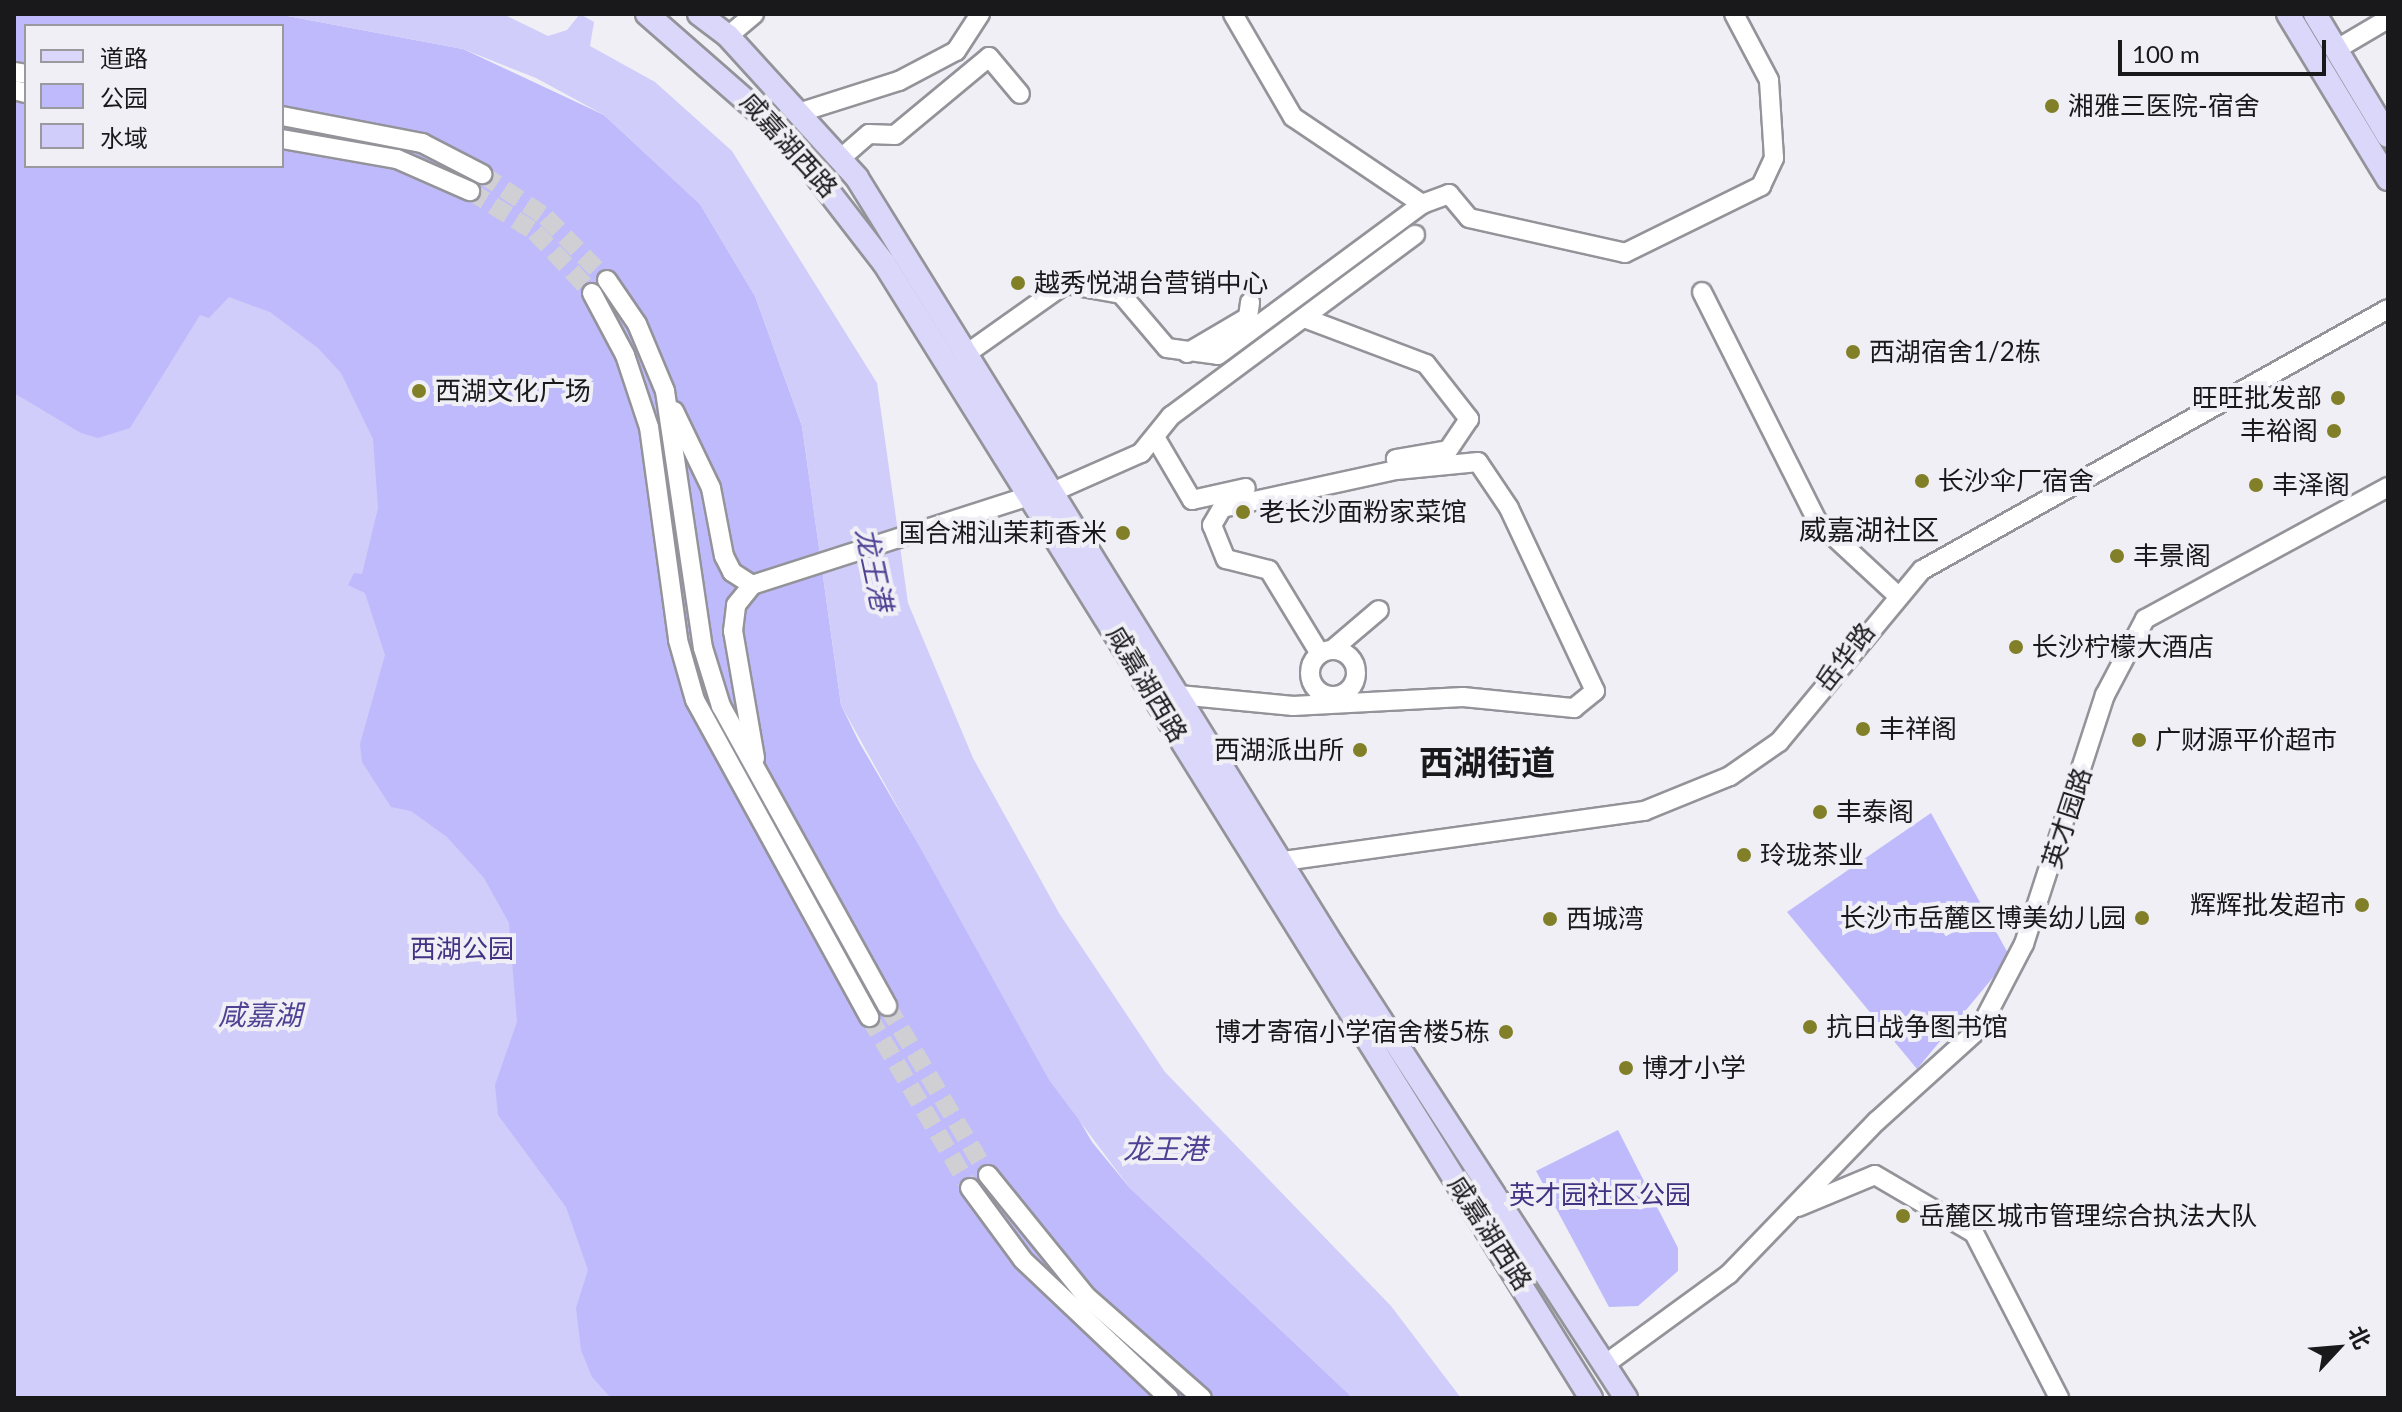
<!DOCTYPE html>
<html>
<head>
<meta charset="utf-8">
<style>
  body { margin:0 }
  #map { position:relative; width:2402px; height:1412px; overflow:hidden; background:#efeff5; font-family:Lato,"Noto Sans SC",sans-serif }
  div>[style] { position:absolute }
  .green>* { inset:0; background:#bfbafc }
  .water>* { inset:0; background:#d0cdfa }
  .minor-tunnel>* { height:18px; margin-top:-9px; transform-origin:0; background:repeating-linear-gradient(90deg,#cfcfd4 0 18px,transparent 0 27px) }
  .roads { filter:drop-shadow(2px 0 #939399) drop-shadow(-2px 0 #939399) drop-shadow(0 2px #939399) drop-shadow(0 -2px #939399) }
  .minor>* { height:18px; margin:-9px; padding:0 9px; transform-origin:9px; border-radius:9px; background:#fff }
  .minor>.ring { margin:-9px; padding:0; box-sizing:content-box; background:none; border:18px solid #fff; border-radius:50% }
  .major>* { height:22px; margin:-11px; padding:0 11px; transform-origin:11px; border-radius:11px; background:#dad7fb }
  .dots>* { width:22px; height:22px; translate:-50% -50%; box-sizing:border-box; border:4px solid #efeff5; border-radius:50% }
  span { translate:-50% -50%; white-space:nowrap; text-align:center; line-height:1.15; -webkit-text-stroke:8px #efeff5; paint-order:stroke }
  .poi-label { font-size:26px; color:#19191b }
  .left { translate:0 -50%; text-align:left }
  .right { translate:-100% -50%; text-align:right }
  .street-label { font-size:26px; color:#19191b }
  .park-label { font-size:26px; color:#423284 }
  .neighbourhood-label { font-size:28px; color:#19191b }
  .water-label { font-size:28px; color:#4f4194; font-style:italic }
  .district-label { font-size:34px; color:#19191b; font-weight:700 }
  .frame { position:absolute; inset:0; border:16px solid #19191b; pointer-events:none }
  .legend { position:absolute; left:24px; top:24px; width:260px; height:144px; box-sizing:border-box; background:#efeff5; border:2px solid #99999e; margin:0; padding:10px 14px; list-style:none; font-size:24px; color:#19191b }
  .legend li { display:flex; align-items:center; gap:16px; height:40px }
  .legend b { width:40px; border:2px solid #99999e }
  .north { position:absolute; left:2298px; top:1308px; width:80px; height:80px; -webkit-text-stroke:6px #efeff5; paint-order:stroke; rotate:64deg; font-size:22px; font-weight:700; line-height:32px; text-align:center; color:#19191b }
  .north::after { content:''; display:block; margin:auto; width:28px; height:36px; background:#19191b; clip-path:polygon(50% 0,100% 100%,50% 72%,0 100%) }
  .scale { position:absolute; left:2118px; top:40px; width:208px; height:36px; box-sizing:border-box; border:4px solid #19191b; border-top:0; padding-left:10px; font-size:24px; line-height:28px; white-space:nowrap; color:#19191b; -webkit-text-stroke:6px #efeff5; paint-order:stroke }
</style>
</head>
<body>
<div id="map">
  <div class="green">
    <i style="clip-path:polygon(evenodd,14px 14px,277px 14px,463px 49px,604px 115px,700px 204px,755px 296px,802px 426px,841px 705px,859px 742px,1092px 1142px,1129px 1187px,1353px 1398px,14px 1398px,14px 14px,26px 26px,282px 26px,282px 166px,26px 166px,26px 26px)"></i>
    <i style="clip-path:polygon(1931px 813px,2010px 957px,1917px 1069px,1787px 912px)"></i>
    <i style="clip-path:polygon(1618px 1130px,1678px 1248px,1678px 1271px,1638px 1306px,1609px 1307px,1536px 1171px)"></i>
  </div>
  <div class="water">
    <i style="clip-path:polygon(277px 14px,503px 14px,548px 36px,567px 30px,580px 14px,594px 22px,590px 46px,655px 82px,732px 151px,877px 383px,908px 603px,973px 758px,1059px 913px,1165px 1072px,1391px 1306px,1461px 1398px,1353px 1398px,1129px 1187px,1049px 1080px,841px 705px,802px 426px,755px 296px,700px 204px,604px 115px,536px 78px,463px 49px)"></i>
    <i style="clip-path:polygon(229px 297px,270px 312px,318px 348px,341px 373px,373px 439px,378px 508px,362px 574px,354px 573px,348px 585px,365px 593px,385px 655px,360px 744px,362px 762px,391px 807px,411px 811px,447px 837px,484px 878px,509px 923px,517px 1022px,495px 1085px,498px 1115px,566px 1207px,588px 1270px,576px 1308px,581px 1350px,592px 1377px,611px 1398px,14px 1398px,14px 393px,81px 433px,98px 438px,130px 428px,200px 315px,209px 318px)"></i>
  </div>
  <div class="minor-tunnel">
    <i style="left:482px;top:174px;width:77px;rotate:33.9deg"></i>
    <i style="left:546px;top:217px;width:88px;rotate:45.9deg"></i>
    <i style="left:470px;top:191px;width:77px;rotate:32.2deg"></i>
    <i style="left:535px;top:232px;width:83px;rotate:46.9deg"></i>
    <i style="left:887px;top:1006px;width:197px;rotate:59.1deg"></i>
    <i style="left:869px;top:1017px;width:199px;rotate:59.4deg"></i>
  </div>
  <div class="roads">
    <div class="minor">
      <i style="left:1233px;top:14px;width:119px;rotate:59.8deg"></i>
      <i style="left:1293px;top:117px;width:156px;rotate:34deg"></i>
      <i style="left:728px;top:36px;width:34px;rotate:-40deg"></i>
      <i style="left:2337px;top:49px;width:59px;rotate:-30.5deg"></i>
      <i style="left:14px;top:72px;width:12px;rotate:9deg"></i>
      <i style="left:14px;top:90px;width:12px;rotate:14deg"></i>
      <i style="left:798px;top:113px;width:106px;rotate:-17.6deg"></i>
      <i style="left:899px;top:81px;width:64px;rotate:-27.8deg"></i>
      <i style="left:956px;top:51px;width:44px;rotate:-57deg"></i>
      <i style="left:282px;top:116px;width:143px;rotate:10.9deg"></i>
      <i style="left:422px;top:143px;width:68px;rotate:27.3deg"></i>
      <i style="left:282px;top:139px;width:117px;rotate:9.9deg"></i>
      <i style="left:397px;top:159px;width:80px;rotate:23.7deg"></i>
      <i style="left:840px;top:159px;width:38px;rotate:-41deg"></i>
      <i style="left:869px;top:134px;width:26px;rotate:2deg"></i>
      <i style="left:895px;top:135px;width:122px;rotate:-39.7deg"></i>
      <i style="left:989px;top:57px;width:48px;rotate:50deg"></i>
      <i style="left:607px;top:280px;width:53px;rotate:55.7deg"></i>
      <i style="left:637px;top:324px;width:73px;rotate:67.3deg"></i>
      <i style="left:665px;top:391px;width:260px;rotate:81.6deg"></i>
      <i style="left:703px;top:648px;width:61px;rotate:72.8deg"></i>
      <i style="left:721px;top:706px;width:343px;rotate:61deg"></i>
      <i style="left:1702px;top:292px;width:256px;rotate:63.3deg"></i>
      <i style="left:1817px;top:521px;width:109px;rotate:42.8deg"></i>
      <i style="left:592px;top:293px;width:70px;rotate:62deg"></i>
      <i style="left:625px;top:355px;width:76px;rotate:71.6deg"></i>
      <i style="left:649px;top:427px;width:215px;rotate:82.2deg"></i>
      <i style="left:678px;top:640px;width:62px;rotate:74.2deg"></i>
      <i style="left:695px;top:700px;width:362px;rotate:61.2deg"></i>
      <i style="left:1307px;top:319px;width:127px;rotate:20.7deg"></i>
      <i style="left:1426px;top:364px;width:70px;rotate:52deg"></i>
      <i style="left:1469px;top:419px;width:37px;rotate:124deg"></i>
      <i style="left:1448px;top:450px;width:53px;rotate:170.2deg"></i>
      <i style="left:969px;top:352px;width:118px;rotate:-35.3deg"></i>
      <i style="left:1065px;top:284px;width:57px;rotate:10.1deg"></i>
      <i style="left:1121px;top:294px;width:71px;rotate:49.6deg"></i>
      <i style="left:1167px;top:348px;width:51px;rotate:7.8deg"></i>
      <i style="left:1218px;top:355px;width:254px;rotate:-36.5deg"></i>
      <i style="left:1422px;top:204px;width:29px;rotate:-20deg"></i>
      <i style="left:1449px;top:194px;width:31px;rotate:50deg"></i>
      <i style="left:1469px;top:218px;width:160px;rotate:12.6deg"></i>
      <i style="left:1625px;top:253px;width:152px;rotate:-26.2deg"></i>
      <i style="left:1761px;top:186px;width:31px;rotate:-65deg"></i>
      <i style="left:1774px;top:158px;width:78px;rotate:-93.7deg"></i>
      <i style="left:1769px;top:80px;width:75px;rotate:-117.9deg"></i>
      <i style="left:1187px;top:353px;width:71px;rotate:-30.5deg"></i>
      <i style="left:1248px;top:317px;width:15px;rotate:-82deg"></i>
      <i style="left:674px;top:411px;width:85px;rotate:64.3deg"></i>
      <i style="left:711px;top:488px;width:69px;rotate:79.2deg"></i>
      <i style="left:724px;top:556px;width:18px;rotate:63deg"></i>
      <i style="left:732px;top:572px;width:24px;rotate:33deg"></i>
      <i style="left:1155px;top:437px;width:73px;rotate:59.6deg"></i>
      <i style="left:1192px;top:500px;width:55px;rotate:-12.5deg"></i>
      <i style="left:1057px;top:490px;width:92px;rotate:-23.8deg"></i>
      <i style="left:1141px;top:453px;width:48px;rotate:-51deg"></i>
      <i style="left:1171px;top:416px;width:304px;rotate:-36.6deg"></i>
      <i style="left:1333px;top:649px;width:60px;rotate:-40.3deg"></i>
      <i class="ring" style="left:1310px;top:650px;width:28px;height:28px"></i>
      <i style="left:1179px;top:695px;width:115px;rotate:5.5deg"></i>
      <i style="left:1293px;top:706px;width:170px;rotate:-3deg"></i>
      <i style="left:1463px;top:697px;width:112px;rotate:5.7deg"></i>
      <i style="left:1574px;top:708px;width:27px;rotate:-39deg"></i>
      <i style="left:1595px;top:691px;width:202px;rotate:-115.2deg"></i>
      <i style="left:1509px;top:508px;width:55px;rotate:-124deg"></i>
      <i style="left:1478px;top:462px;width:82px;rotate:174.4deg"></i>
      <i style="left:1396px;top:470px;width:178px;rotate:167.7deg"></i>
      <i style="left:1222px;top:508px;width:20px;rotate:120deg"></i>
      <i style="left:1212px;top:525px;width:37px;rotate:68deg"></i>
      <i style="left:1226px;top:559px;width:44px;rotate:14.3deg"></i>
      <i style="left:1269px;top:570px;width:98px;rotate:58.7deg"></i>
      <i style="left:755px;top:758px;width:129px;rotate:-99.8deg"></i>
      <i style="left:733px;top:631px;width:26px;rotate:-83deg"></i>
      <i style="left:736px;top:605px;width:26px;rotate:-51deg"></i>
      <i style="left:752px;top:585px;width:294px;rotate:-17.8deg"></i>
      <i style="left:1269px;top:863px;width:379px;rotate:-7.9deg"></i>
      <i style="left:1644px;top:811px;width:93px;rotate:-22.1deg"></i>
      <i style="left:1730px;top:776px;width:60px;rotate:-34.8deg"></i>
      <i style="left:1779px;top:742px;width:224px;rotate:-50.3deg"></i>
      <i style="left:1922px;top:570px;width:534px;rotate:-29.25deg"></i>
      <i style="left:988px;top:1175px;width:156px;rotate:51deg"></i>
      <i style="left:1086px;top:1296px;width:154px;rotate:41.3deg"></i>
      <i style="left:970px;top:1188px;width:89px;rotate:53.6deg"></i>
      <i style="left:1023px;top:1260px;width:201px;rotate:43.4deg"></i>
      <i style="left:1798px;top:1207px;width:83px;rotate:-22.6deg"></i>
      <i style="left:1875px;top:1175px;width:115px;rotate:30.4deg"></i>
      <i style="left:1974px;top:1233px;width:186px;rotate:62.7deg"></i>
      <i style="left:1607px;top:1363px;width:151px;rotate:-36.1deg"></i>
      <i style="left:1729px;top:1274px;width:213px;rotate:-46deg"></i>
      <i style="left:1877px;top:1121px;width:139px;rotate:-42.1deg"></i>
      <i style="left:1980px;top:1028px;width:95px;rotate:-62.4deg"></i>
      <i style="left:2024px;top:944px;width:262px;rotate:-72deg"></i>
      <i style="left:2105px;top:695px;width:86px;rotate:-62.2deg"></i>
      <i style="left:2145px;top:619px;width:277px;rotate:-28.5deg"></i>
    </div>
    <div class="major">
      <i style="left:647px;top:14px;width:184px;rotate:41.2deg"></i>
      <i style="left:785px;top:135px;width:162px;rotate:52.3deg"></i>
      <i style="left:884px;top:263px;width:1337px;rotate:58.08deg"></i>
      <i style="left:699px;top:14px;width:36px;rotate:37deg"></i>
      <i style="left:728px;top:36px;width:192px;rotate:47.7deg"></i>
      <i style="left:857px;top:178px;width:904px;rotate:58.21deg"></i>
      <i style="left:1333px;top:946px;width:539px;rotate:57.05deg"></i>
      <i style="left:2288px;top:14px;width:193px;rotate:58.8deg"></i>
      <i style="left:2315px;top:14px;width:142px;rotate:59.1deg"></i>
    </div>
  </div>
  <div class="dots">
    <i style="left:2052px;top:106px;background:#817f27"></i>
    <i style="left:1018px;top:283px;background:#817f27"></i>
    <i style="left:1853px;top:352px;background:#817f27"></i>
    <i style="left:419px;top:391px;background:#817f27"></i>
    <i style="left:2338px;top:398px;background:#817f27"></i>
    <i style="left:2334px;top:431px;background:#817f27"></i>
    <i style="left:1922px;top:481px;background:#817f27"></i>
    <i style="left:2256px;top:485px;background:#817f27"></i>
    <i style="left:1243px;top:512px;background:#817f27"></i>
    <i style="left:1123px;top:533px;background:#817f27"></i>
    <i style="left:2117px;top:556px;background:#817f27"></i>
    <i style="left:2016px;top:647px;background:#817f27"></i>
    <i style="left:1863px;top:729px;background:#817f27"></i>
    <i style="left:2139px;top:740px;background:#817f27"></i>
    <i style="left:1360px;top:750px;background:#817f27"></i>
    <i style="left:1820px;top:812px;background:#817f27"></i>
    <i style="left:1744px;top:855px;background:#817f27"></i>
    <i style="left:2362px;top:905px;background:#817f27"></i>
    <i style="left:2142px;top:918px;background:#817f27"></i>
    <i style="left:1550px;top:919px;background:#817f27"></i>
    <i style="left:1810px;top:1027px;background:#817f27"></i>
    <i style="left:1506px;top:1032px;background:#817f27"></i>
    <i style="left:1626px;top:1068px;background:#817f27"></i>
    <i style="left:1903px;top:1216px;background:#817f27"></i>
  </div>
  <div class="poi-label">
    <span class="left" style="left:2068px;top:106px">湘雅三医院-宿舍</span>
    <span class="left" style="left:1034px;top:283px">越秀悦湖台营销中心</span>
    <span class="left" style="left:1869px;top:352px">西湖宿舍1/2栋</span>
    <span class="left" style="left:435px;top:391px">西湖文化广场</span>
    <span class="right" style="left:2322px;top:398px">旺旺批发部</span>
    <span class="right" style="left:2318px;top:431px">丰裕阁</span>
    <span class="left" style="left:1938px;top:481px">长沙伞厂宿舍</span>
    <span class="left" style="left:2272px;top:485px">丰泽阁</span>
    <span class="left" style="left:1259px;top:512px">老长沙面粉家菜馆</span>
    <span class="right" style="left:1107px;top:533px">国合湘汕茉莉香米</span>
    <span class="left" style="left:2133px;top:556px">丰景阁</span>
    <span class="left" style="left:2032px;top:647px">长沙柠檬大酒店</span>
    <span class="left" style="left:1879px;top:729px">丰祥阁</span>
    <span class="left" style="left:2155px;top:740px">广财源平价超市</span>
    <span class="right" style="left:1344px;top:750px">西湖派出所</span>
    <span class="left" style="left:1836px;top:812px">丰泰阁</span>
    <span class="left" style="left:1760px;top:855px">玲珑茶业</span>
    <span class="right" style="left:2346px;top:905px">辉辉批发超市</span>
    <span class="right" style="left:2126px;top:918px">长沙市岳麓区博美幼儿园</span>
    <span class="left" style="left:1566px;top:919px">西城湾</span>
    <span class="left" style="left:1826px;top:1027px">抗日战争图书馆</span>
    <span class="right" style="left:1490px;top:1032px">博才寄宿小学宿舍楼5栋</span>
    <span class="left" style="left:1642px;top:1068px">博才小学</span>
    <span class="left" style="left:1919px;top:1216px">岳麓区城市管理综合执法大队</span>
  </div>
  <div class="street-label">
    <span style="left:789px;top:145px;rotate:48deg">咸嘉湖西路</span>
    <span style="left:1845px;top:657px;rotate:-52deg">岳华路</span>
    <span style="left:1147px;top:684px;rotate:59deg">咸嘉湖西路</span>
    <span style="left:2067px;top:818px;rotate:-72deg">英才园路</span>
    <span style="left:1490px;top:1233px;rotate:57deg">咸嘉湖西路</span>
  </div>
  <div class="park-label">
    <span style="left:462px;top:949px">西湖公园</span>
    <span style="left:1600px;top:1195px">英才园社区公园</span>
  </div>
  <div class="neighbourhood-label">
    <span style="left:1869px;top:529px">威嘉湖社区</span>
  </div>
  <div class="water-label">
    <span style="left:875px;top:569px;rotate:78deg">龙王港</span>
    <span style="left:260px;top:1014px">咸嘉湖</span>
    <span style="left:1165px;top:1148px">龙王港</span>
  </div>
  <div class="district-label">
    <span style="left:1487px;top:762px">西湖街道</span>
  </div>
  <div class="frame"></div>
  <ul class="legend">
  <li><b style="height:10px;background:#dad7fb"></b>道路</li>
  <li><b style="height:22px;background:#bfbafc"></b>公园</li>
  <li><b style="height:22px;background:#d0cdfa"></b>水域</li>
  </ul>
  <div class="north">北</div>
  <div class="scale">100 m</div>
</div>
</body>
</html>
